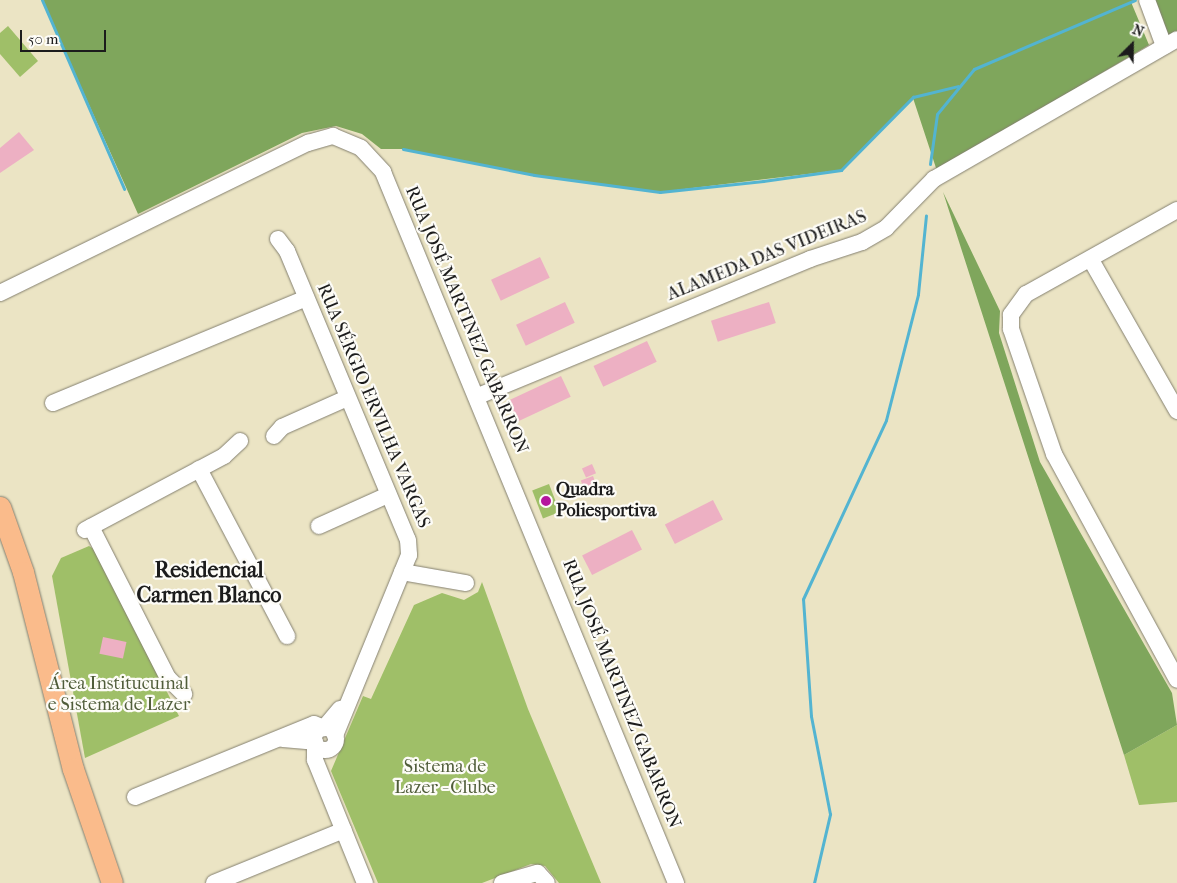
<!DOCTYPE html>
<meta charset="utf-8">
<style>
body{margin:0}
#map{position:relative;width:1177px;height:883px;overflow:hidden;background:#ebe4c4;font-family:"IM FELL French Canon",serif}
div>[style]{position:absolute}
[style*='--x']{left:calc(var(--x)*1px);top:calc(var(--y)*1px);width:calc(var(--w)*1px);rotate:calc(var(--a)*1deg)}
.green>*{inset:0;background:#9fbf68;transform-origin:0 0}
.forest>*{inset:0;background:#7fa65c}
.stream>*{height:3px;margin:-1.5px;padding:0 1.5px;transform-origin:1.5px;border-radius:1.5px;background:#53b4d1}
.building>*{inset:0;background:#edb0c3;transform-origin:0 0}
.roads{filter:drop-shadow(0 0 1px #848070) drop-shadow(0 0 1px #848070)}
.minor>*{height:16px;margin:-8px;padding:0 8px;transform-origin:8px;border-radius:8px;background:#fff}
.minor>.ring{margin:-8px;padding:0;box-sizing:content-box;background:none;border:16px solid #fff;border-radius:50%}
.major>*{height:21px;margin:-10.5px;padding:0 10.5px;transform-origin:10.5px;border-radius:10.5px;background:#fabb8b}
.dots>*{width:14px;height:14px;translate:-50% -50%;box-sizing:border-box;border:2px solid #fdfcf7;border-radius:50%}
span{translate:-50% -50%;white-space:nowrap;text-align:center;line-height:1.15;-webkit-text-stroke:4.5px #fdfcf7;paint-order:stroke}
.street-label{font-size:18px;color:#1c1c1c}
.poi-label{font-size:18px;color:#1c1c1c;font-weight:700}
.left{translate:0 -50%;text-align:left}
.park-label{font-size:18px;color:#505d3a}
.district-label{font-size:22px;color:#1c1c1c;font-weight:700}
.north{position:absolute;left:1107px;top:20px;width:50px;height:50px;-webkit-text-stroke:4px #fdfcf7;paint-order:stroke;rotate:23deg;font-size:14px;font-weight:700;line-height:20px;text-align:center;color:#1c1c1c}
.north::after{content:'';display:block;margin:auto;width:18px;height:22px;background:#1c1c1c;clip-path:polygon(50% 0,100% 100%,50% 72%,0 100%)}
.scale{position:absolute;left:20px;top:30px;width:86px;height:22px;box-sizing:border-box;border:2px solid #1c1c1c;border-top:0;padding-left:6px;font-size:15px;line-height:18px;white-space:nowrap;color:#1c1c1c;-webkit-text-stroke:4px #fdfcf7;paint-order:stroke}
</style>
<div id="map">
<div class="green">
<div style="clip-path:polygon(8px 26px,38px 61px,20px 77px,0 54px,0 33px)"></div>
<div style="left:549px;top:484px;width:30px;height:18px;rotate:69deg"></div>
<div style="clip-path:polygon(89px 546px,97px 551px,179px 716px,85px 758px,52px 576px,61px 558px)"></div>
<div style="clip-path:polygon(482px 582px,528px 709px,601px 883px,559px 883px,545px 866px,531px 864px,482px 883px,378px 883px,331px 771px,363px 696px,371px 699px,414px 605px,442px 593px,464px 600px,478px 592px)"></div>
<div style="clip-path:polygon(1177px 725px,1177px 802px,1139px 805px,1124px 755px)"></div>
</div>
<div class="forest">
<div style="clip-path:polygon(42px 0,1135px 0,1131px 2px,1149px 45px,937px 171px,913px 98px,841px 170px,660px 192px,534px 175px,403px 149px,381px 149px,362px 134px,336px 126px,302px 133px,138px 214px)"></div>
<div style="clip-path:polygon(1150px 0,1177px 0,1177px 34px,1168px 35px)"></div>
<div style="clip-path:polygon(943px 192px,1000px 311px,999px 333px,1040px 462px,1172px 693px,1177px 725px,1124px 755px)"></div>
</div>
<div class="stream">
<div style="--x:42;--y:0;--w:206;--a:66.5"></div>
<div style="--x:403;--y:149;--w:134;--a:11.2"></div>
<div style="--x:534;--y:175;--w:127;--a:7.7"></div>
<div style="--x:660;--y:192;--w:104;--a:-6.1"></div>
<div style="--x:763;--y:181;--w:79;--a:-8"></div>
<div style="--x:841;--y:170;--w:103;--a:-45.4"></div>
<div style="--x:913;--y:97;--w:46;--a:-13.7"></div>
<div style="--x:930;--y:164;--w:50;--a:-82"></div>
<div style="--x:937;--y:114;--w:58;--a:-50.6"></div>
<div style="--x:974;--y:69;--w:175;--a:-23.2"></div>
<div style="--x:814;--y:883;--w:71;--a:-76.9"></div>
<div style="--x:830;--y:814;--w:100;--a:-101"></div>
<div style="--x:811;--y:716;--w:117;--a:-93.9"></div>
<div style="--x:803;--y:599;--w:197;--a:-65.1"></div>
<div style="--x:886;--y:420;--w:130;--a:-75.7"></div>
<div style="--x:918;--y:294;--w:79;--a:-84.2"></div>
</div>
<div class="building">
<div style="clip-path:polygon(19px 132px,34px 150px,0 173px,0 148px)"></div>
<div style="left:540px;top:257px;width:23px;height:54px;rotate:65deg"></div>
<div style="left:565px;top:302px;width:23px;height:54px;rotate:65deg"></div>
<div style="left:769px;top:302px;width:22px;height:61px;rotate:72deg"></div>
<div style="left:647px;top:341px;width:23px;height:59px;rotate:65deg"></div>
<div style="left:561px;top:376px;width:23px;height:59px;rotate:65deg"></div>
<div style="left:592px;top:464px;width:10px;height:11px;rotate:66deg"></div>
<div style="left:593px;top:476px;width:15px;height:13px;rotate:70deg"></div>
<div style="left:713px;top:500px;width:22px;height:54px;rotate:63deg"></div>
<div style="left:632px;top:530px;width:22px;height:56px;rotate:63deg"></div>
<div style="left:103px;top:637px;width:24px;height:17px;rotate:12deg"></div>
</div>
<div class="roads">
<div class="minor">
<div style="--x:1147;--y:0;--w:49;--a:69.7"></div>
<div style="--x:1177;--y:210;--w:173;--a:150.9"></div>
<div style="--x:1026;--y:294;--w:26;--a:126"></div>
<div style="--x:1011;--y:315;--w:14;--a:90"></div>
<div style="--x:1011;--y:329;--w:132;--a:71"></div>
<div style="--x:1054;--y:454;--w:257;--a:61.4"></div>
<div style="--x:278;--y:239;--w:15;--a:53"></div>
<div style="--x:287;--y:251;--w:313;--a:67.3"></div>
<div style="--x:408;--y:540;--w:15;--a:86"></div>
<div style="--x:409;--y:555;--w:195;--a:112.3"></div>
<div style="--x:1091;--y:260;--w:174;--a:60.3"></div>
<div style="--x:0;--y:293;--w:343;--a:-26"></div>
<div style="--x:308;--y:143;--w:26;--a:-16"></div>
<div style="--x:333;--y:136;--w:30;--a:23"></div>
<div style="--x:361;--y:148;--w:33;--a:47"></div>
<div style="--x:383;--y:172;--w:769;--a:67.6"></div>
<div style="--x:478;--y:396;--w:359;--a:-22.4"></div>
<div style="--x:810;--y:259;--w:55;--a:-18.1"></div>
<div style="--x:862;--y:242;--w:28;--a:-30"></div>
<div style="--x:886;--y:228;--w:69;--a:-45.6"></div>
<div style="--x:934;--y:179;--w:280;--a:-29.9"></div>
<div style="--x:53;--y:403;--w:274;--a:-22.5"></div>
<div style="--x:274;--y:436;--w:12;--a:-48"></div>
<div style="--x:282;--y:427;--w:71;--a:-24"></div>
<div style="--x:199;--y:469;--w:189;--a:62.2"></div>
<div style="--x:319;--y:526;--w:76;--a:-24.2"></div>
<div style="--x:91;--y:527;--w:169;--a:63"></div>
<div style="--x:168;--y:678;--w:23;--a:45"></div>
<div style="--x:85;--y:530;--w:157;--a:-28"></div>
<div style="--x:224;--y:456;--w:22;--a:-43"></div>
<div style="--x:402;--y:572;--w:65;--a:9.8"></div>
<div class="ring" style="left:314px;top:728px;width:6px;height:6px"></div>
<div style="--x:283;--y:739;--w:32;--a:5"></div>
<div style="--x:315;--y:742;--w:18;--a:90"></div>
<div style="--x:315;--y:760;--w:133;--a:67.9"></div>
<div style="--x:135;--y:797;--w:193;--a:-22.2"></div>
<div style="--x:314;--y:724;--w:11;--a:22"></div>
<div style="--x:324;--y:728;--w:25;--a:-50"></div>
<div style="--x:214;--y:883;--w:140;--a:-22.2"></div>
<div style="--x:502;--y:883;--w:37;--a:-16"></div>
<div style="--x:538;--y:873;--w:13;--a:48"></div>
</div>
<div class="major">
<div style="--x:0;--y:507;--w:69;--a:70.5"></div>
<div style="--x:23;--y:572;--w:203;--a:75.8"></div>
<div style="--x:73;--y:769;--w:120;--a:71.1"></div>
</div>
</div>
<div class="dots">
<div style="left:546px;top:501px;background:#b5179e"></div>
</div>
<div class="street-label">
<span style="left:767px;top:256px;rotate:-22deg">ALAMEDA DAS VIDEIRAS</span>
<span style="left:466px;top:320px;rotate:67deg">RUA JOSÉ MARTINEZ GABARRON</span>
<span style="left:373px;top:406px;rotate:67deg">RUA SÉRGIO ERVILHA VARGAS</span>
<span style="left:621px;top:694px;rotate:68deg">RUA JOSÉ MARTINEZ GABARRON</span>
</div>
<div class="poi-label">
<span class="left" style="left:556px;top:501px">Quadra<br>Poliesportiva</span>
</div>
<div class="park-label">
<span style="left:119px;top:695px">Área Institucuinal<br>e Sistema de Lazer</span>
<span style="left:445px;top:778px">Sistema de<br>Lazer - Clube</span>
</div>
<div class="district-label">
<span style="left:209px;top:583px">Residencial<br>Carmen Blanco</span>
</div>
<div class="north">N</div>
<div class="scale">50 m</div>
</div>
